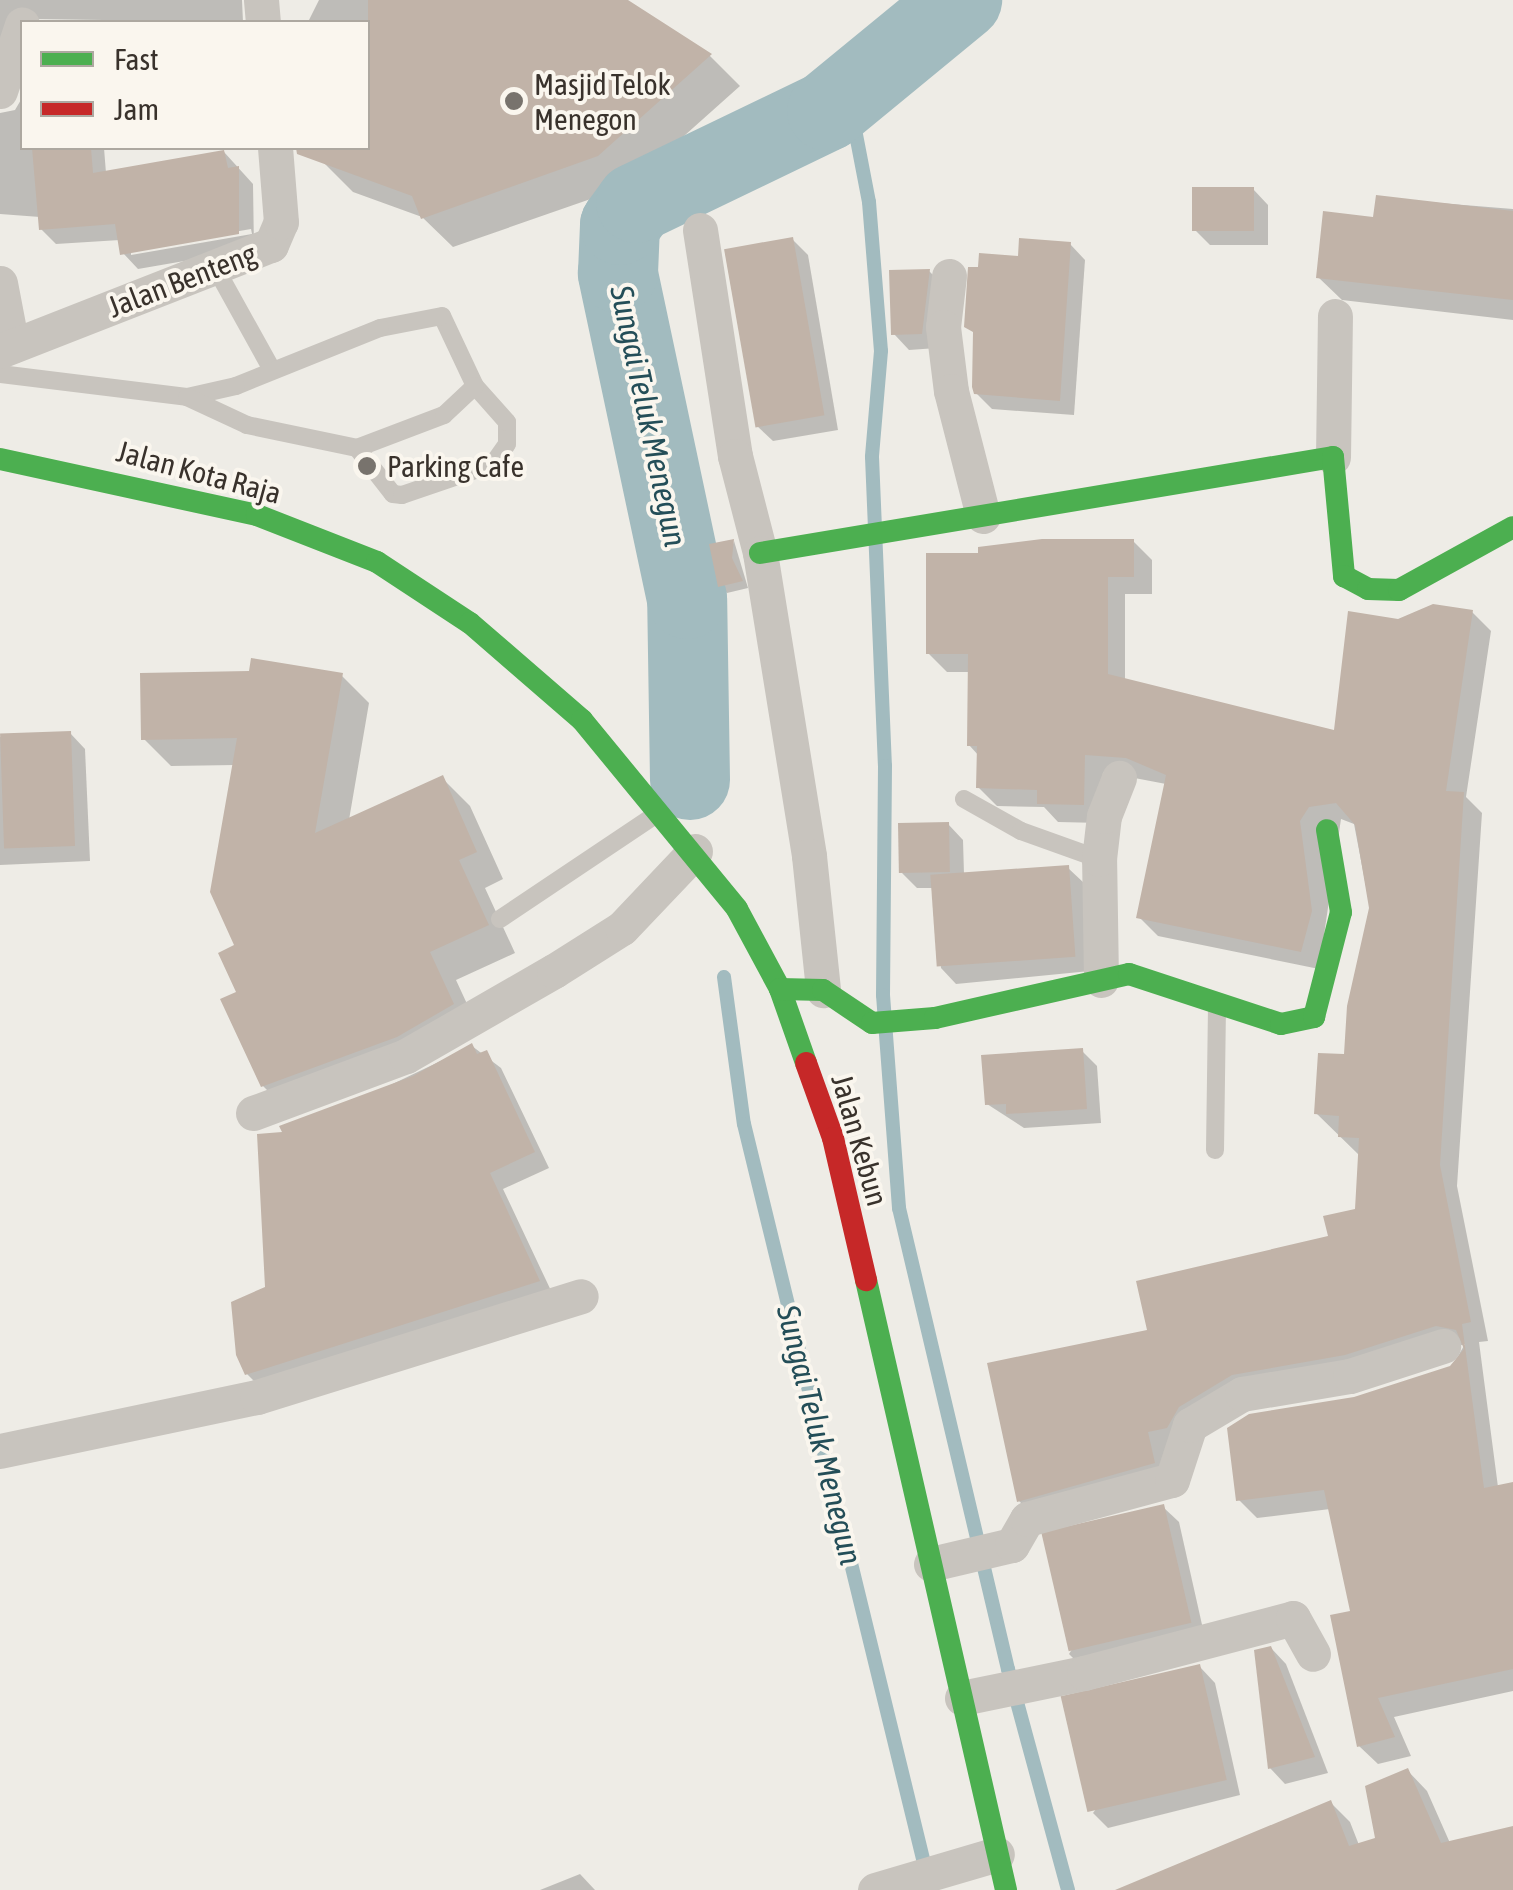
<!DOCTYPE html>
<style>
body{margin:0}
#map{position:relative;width:1513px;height:1890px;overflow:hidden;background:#eeece6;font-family:"Asap Condensed",sans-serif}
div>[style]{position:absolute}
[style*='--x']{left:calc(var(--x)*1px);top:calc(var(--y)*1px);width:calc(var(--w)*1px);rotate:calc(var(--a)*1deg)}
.shadow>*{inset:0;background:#0003}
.stream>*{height:14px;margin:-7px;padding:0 7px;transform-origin:7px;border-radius:7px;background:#a2bbbf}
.river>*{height:80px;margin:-40px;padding:0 40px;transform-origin:40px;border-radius:40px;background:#a2bbbf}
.building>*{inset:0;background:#c1b3a8;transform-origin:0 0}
.lane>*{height:18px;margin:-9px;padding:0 9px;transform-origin:9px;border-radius:9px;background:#c8c4be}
.street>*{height:35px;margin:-17.5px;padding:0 17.5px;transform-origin:17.5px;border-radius:17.5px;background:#c8c4be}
.fast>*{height:22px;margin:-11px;padding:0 11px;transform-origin:11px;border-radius:11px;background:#4caf50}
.jam>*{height:22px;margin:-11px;padding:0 11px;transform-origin:11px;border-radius:11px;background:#c62828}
.dots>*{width:28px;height:28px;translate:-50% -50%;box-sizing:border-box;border:5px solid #faf6ee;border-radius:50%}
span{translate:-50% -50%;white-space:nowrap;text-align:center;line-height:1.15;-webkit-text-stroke:8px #faf6ee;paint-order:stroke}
.poi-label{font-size:30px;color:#39322c}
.left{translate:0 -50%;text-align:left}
.street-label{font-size:30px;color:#39322c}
.water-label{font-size:32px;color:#244e58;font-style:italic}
.legend{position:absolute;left:20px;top:20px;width:350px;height:130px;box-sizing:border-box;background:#faf6ee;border:2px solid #ada8a0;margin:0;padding:12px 18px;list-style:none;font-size:30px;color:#39322c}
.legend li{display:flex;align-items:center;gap:20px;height:50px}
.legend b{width:50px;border:2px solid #ada8a0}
</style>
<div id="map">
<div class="shadow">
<div style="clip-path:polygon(0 0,242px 0,243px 22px,33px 19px,0 89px)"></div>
<div style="clip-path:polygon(319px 0,624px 0,710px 56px,740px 86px,628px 186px,453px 247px,422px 217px,353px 192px,323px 162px,329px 148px,368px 148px,368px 22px,308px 22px)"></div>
<div style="clip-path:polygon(evenodd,22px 98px,22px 148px,104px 148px,106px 173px,224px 152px,253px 184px,254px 249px,138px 269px,123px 253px,120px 240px,56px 244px,41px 229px,40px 217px,0 214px,0 113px,15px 110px,22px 98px,251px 229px,252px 234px,131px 255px,131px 250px,251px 229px)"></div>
<div style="clip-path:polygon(1253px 189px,1268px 205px,1268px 245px,1210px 245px,1195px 230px)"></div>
<div style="clip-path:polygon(1378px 198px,1513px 209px,1513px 320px,1342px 300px,1318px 277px,1375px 219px)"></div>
<div style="clip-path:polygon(792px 239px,808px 255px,838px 430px,773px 441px,757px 426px)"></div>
<div style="clip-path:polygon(1070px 244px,1085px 260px,1074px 415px,992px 409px,976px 393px)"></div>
<div style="clip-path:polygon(929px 271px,944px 286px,937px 348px,909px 350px,894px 334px)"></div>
<div style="clip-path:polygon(734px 541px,748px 588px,727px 593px,720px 586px)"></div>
<div style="clip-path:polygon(1133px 541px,1152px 560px,1152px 594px,1125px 594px,1125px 681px,1336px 733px,1398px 621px,1472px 612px,1491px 631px,1466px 797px,1482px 813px,1457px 1186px,1488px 1341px,1479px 1342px,1498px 1487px,1513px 1483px,1513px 1691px,1394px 1717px,1411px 1756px,1378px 1764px,1359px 1746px,1353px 1613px,1330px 1509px,1257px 1518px,1238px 1499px,1354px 1399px,1451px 1368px,1465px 1344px,1198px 1425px,1172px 1481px,1038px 1519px,1019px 1501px,1150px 1332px,1331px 1238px,1357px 1211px,1360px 1156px,1316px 1113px,1346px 1057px,1372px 918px,1354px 824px,1341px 819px,1319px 969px,1158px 936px,1139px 917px,1166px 784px,1103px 772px,1101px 823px,1058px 822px,1044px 807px,997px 806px,978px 787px,979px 756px,969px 745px,971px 672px,947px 672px,928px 653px,980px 556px)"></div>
<div style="clip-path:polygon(342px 676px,369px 703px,349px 820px,442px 778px,470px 806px,503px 879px,485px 888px,515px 953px,456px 980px,480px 1032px,291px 1114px,263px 1086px,239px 994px,235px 765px,171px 766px,144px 739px)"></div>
<div style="clip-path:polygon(70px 733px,85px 749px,90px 861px,0 865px,0 737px)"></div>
<div style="clip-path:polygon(948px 824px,963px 840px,964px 874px,1068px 868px,1084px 883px,1090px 971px,956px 984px,941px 968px,934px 888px,917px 888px,902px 873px)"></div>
<div style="clip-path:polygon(472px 1046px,501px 1068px,549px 1168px,503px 1189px,554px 1297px,262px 1389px,247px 1374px,268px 1288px,286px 1135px)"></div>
<div style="clip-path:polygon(1082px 1051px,1097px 1066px,1101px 1123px,1024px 1128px,987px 1104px)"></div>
<div style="clip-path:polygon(1163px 1507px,1179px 1522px,1205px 1638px,1084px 1669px,1069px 1654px)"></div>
<div style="clip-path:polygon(1271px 1648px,1286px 1664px,1328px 1773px,1285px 1784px,1270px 1768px)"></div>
<div style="clip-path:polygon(1200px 1667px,1215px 1683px,1240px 1795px,1108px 1828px,1093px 1813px)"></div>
<div style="clip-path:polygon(1408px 1771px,1427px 1791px,1450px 1843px,1513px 1834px,1513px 1890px,1134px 1890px,1331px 1803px,1350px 1822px,1359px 1845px,1378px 1840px)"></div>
<div style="clip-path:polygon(580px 1874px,595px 1890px,540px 1890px)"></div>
</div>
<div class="stream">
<div style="--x:848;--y:93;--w:111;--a:79.1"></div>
<div style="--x:869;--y:202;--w:149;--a:85.4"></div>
<div style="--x:881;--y:351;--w:106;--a:94.9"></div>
<div style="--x:872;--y:457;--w:309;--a:87.6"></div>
<div style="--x:885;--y:766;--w:229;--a:90.5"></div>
<div style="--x:883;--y:995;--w:214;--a:85.7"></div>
<div style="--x:899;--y:1208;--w:474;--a:76.7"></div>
<div style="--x:1008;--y:1669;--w:229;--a:74.8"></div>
<div style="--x:724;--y:977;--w:148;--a:82.3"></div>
<div style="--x:744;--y:1124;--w:773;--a:76.31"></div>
</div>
<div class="river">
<div style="--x:690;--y:780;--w:181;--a:-90.9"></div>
<div style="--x:687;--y:599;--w:333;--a:-102"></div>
<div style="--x:618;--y:273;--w:48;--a:-87.6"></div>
<div style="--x:620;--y:225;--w:27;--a:-54"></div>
<div style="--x:636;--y:203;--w:212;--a:-25.7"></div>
<div style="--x:827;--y:111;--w:175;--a:-39.4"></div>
</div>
<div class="building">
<div style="clip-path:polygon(368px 0,628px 0,712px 54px,598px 156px,421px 219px,412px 196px,297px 154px,296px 148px,368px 148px)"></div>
<div style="clip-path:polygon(32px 148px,91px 148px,93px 173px,224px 150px,228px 168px,239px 166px,239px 234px,120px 255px,115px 224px,39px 230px)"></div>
<div style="left:1192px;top:187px;width:62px;height:44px"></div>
<div style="clip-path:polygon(1376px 195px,1513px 211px,1513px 300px,1316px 278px,1323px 211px,1373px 217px)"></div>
<div style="left:793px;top:237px;width:181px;height:70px;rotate:80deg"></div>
<div style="clip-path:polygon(1019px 238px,1071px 242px,1060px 401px,974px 394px,972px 387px,973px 332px,964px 327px,968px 267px,978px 267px,979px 253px,1018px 256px)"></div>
<div style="clip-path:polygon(930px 269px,922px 334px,891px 335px,889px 270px)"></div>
<div style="clip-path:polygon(734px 539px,732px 558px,743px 581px,718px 587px,709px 544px)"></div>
<div style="clip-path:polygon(1042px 539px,1134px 539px,1134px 577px,1108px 577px,1108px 674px,1334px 730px,1348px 611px,1398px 619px,1433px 604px,1473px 610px,1446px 791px,1464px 792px,1440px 1165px,1471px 1322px,1462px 1324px,1484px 1488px,1513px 1482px,1513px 1669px,1378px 1698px,1395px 1737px,1357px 1747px,1330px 1615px,1350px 1611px,1324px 1490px,1236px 1501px,1227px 1428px,1249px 1414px,1354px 1397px,1450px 1366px,1464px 1349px,1456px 1330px,1436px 1326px,1345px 1355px,1232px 1375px,1179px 1407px,1167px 1428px,1148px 1432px,1155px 1463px,1017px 1502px,987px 1363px,1147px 1330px,1136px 1281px,1328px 1236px,1323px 1216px,1355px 1209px,1359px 1138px,1338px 1137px,1339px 1116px,1314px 1114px,1318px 1053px,1344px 1054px,1347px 1006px,1369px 908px,1355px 825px,1336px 803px,1309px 807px,1300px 821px,1312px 911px,1301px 952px,1136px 918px,1166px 775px,1126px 758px,1085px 755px,1084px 805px,1037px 804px,1037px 790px,976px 788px,977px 746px,967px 746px,968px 654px,926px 654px,926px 553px,978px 553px,978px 547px)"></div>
<div style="clip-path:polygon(251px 658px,343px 673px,315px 833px,443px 775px,477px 852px,459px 860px,489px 925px,430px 952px,454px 1004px,397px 1037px,261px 1087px,220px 999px,236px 992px,218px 953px,234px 945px,210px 892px,237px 738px,141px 740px,140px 673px,249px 671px)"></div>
<div style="left:71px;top:731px;width:115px;height:71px;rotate:88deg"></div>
<div style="left:949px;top:822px;width:50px;height:51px;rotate:89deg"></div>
<div style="left:1069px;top:865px;width:92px;height:139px;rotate:86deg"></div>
<div style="clip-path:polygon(472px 1043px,477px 1054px,487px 1050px,535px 1152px,490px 1173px,540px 1281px,245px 1375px,236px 1355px,231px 1302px,265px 1287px,257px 1134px,282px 1132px,279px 1126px,413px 1076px)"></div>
<div style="clip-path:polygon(1083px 1048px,1087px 1109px,1006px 1114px,1006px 1104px,985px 1105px,981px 1055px)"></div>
<div style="left:1164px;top:1504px;width:122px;height:126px;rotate:77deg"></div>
<div style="clip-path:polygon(1271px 1646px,1315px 1757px,1268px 1769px,1254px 1650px)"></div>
<div style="left:1200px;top:1664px;width:119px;height:143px;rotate:77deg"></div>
<div style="clip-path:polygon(1408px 1768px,1441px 1843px,1513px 1826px,1513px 1890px,1115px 1890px,1331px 1800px,1349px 1846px,1375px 1838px,1365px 1786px)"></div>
</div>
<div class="lane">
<div style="--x:215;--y:267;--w:118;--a:61"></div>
<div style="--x:0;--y:374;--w:188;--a:7"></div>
<div style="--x:357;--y:448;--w:58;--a:52"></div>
<div style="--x:393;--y:494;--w:9;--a:6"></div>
<div style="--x:402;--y:495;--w:96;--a:-18.8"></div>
<div style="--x:493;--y:464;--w:24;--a:-55"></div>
<div style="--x:507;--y:444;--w:22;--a:-90"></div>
<div style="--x:507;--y:422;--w:48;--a:-131.6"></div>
<div style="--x:475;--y:386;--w:77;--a:-115.2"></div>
<div style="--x:442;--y:316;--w:63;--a:169"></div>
<div style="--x:380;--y:328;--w:155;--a:158.1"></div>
<div style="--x:236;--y:386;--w:50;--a:167.3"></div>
<div style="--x:187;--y:397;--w:66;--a:25"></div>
<div style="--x:247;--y:425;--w:112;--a:11.8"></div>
<div style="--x:357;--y:448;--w:93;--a:-20.8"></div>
<div style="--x:444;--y:415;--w:42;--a:-43.1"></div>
<div style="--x:964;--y:799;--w:65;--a:29.3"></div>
<div style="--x:1021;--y:831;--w:83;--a:19.7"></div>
<div style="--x:500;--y:919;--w:185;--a:-33.8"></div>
<div style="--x:1215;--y:1150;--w:142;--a:-89.2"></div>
</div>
<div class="street">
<div style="--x:261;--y:0;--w:22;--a:85"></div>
<div style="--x:0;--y:91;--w:70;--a:-71.6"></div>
<div style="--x:700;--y:230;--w:229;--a:81.2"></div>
<div style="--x:735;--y:456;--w:100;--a:75.5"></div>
<div style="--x:760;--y:553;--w:307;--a:80.8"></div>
<div style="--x:809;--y:856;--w:135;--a:84"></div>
<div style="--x:949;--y:276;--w:51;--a:96.7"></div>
<div style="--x:943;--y:327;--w:64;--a:82.9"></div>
<div style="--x:951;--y:391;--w:129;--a:75.6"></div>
<div style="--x:0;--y:283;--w:64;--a:79.2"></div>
<div style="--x:0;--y:351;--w:291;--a:-21.4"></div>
<div style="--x:271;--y:245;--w:25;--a:-67"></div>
<div style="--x:281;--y:222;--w:74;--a:-94.6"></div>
<div style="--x:1333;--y:457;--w:141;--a:-89.2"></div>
<div style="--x:1101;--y:980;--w:121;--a:-90.9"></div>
<div style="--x:1099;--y:859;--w:43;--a:-83.4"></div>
<div style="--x:1104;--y:816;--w:41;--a:-68.5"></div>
<div style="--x:253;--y:1113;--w:163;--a:-20.4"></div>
<div style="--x:406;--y:1056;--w:171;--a:-29.9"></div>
<div style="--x:554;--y:971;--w:80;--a:-32.3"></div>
<div style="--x:622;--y:928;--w:106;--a:-46.5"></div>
<div style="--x:0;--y:1451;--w:263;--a:-11.9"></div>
<div style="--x:257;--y:1397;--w:339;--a:-17.3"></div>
<div style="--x:931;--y:1564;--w:83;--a:-13.2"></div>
<div style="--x:1012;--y:1545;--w:30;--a:-60"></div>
<div style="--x:1027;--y:1519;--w:150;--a:-15.1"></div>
<div style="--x:1172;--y:1480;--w:58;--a:-71.9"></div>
<div style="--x:1190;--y:1425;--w:61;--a:-30.8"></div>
<div style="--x:1242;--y:1394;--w:109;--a:-9.5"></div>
<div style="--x:1350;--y:1376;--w:98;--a:-17.9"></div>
<div style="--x:962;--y:1698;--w:125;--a:-11.6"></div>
<div style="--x:1084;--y:1673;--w:216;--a:-14.7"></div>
<div style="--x:1293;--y:1618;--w:41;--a:60.9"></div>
<div style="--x:875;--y:1890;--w:127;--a:-16.4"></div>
</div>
<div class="fast">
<div style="--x:0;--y:459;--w:263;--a:12.3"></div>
<div style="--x:257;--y:515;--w:129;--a:21.4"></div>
<div style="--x:377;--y:562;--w:111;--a:33.3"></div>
<div style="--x:470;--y:623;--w:148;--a:40.9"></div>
<div style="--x:582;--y:720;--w:244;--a:50.6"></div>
<div style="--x:737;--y:909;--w:91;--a:61.7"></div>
<div style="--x:780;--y:989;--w:78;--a:70.6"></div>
<div style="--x:760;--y:553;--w:581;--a:-9.51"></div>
<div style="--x:1333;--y:457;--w:120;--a:84.7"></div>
<div style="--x:1344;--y:576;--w:27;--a:28"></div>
<div style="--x:1368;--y:589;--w:31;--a:2"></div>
<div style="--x:1399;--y:590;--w:130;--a:-28.9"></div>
<div style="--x:780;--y:989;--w:43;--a:1.3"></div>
<div style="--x:823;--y:990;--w:59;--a:34"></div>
<div style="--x:872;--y:1023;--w:63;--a:-4.5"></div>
<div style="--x:935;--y:1018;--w:199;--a:-12.8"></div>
<div style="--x:1129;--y:974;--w:160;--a:18.2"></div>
<div style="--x:1281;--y:1024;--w:34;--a:-12"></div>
<div style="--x:1314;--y:1017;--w:108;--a:-75.6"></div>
<div style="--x:1341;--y:912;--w:83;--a:-99.7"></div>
<div style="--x:866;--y:1280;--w:626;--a:77.07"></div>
</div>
<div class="jam">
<div style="--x:806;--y:1063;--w:80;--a:70.2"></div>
<div style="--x:833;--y:1138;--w:146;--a:76.9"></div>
</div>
<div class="dots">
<div style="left:514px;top:101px;background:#78736d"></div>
<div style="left:367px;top:466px;background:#78736d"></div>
</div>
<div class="poi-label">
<span class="left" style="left:534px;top:101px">Masjid Telok<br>Menegon</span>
<span class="left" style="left:387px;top:466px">Parking Cafe</span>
</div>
<div class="street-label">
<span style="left:182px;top:280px;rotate:-21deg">Jalan Benteng</span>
<span style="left:199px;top:472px;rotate:15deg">Jalan Kota Raja</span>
<span style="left:860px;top:1140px;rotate:74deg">Jalan Kebun</span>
</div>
<div class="water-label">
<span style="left:648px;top:416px;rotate:78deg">Sungai Teluk Menegun</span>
<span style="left:819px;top:1435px;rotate:76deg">Sungai Teluk Menegun</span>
</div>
<ul class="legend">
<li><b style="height:12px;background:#4caf50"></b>Fast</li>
<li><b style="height:12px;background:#c62828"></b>Jam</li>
</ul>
</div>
